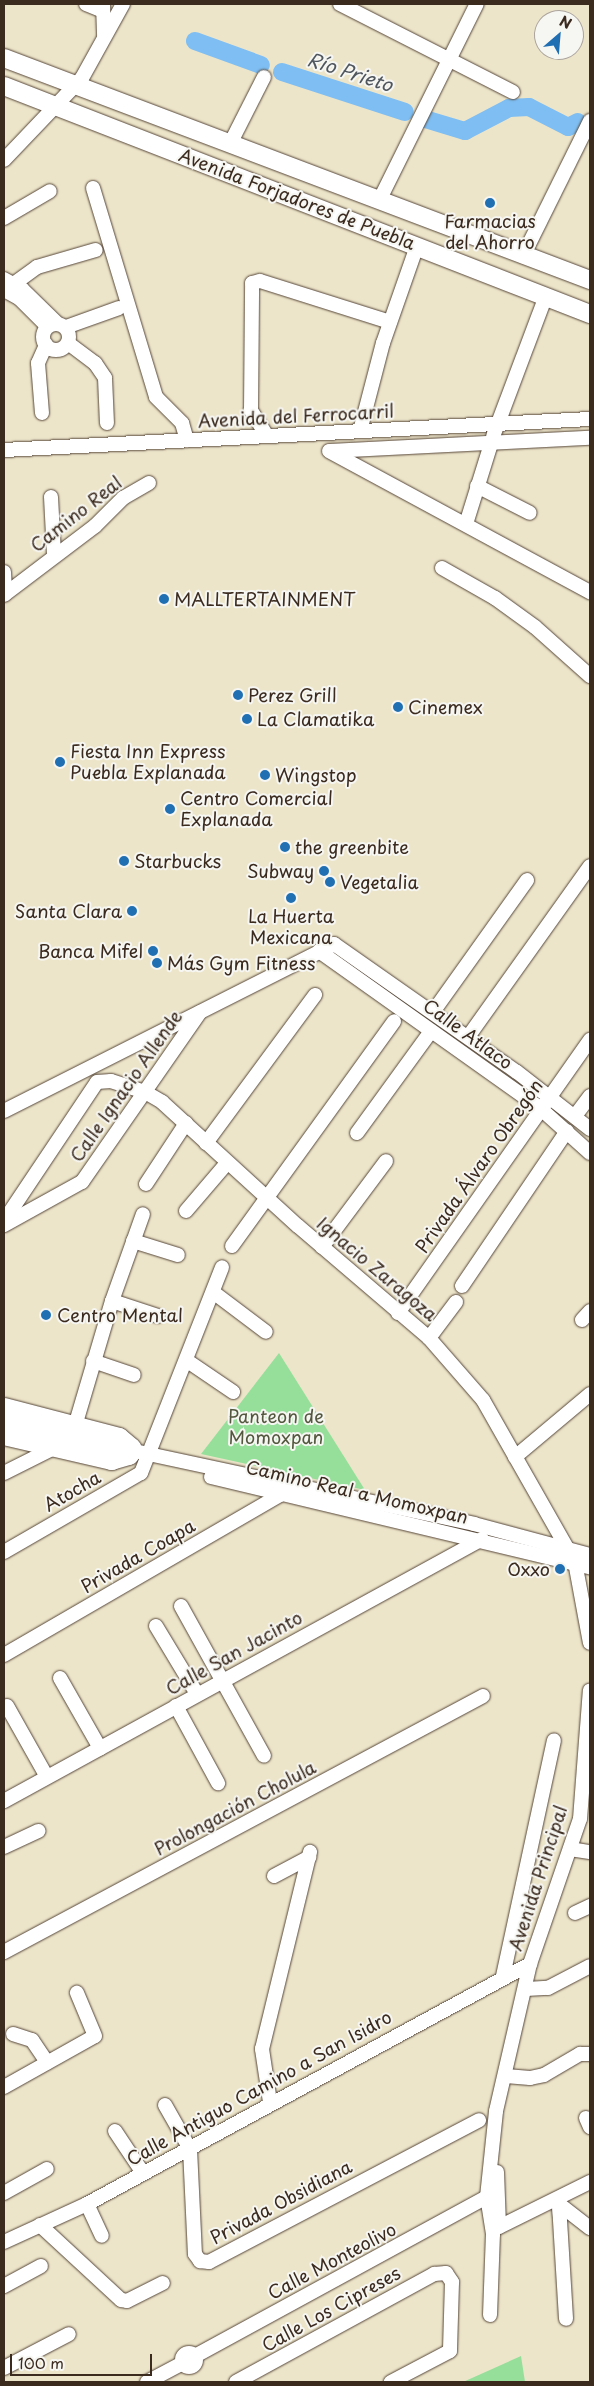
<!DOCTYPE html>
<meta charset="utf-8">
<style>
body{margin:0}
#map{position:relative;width:594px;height:2386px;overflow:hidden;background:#ede5ca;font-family:"Playpen Sans",sans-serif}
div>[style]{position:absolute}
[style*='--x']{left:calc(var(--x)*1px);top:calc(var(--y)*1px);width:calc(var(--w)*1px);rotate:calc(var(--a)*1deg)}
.green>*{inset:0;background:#95df9a}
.river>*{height:18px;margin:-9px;padding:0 9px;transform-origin:9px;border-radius:9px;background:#7ebef3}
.roads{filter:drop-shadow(0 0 1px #564638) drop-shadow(0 0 1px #564638)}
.minor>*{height:14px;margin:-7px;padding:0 7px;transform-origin:7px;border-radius:7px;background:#fff}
.minor>.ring{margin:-7px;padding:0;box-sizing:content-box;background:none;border:14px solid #fff;border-radius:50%}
.major>*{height:18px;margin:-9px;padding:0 9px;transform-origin:9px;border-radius:9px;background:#fff}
.highway>*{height:20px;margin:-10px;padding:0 10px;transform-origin:10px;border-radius:10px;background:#fff}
.dots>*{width:14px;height:14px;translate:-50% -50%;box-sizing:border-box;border:2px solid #f6f6f2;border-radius:50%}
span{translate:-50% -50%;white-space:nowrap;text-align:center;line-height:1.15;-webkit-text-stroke:4px #f6f6f2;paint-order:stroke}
.street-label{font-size:18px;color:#3b2a1e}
.poi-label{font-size:18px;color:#3b2a1e}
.left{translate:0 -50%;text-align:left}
.right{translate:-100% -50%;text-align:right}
.park-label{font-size:18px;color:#52573d}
.water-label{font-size:19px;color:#4f565e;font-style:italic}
.frame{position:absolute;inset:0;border:5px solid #3b2a1e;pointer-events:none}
.north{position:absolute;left:534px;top:10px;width:50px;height:50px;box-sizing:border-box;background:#f6f6f2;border:1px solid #aba49d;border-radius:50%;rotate:27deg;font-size:14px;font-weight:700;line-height:20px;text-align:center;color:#3b2a1e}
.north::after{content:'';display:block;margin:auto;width:18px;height:22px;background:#1f6fb2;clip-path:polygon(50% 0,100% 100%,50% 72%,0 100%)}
.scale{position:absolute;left:10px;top:2354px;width:142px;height:22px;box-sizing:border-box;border:2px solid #3b2a1e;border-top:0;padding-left:6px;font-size:15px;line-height:18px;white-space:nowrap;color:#3b2a1e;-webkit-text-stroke:4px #f6f6f2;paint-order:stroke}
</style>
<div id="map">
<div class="green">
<div style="clip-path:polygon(279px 1353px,365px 1490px,201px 1454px)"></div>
<div style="clip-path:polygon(521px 2356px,525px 2382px,463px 2382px)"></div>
</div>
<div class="river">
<div style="--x:195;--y:41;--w:70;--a:20"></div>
<div style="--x:282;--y:72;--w:129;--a:18"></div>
<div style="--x:425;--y:119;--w:42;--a:16.7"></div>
<div style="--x:465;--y:131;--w:50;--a:-27.6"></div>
<div style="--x:509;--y:108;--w:20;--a:-3"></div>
<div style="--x:529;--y:107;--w:44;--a:27.1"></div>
<div style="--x:568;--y:127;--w:11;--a:-27"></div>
</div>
<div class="roads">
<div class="minor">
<div style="--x:86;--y:4;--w:18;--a:22"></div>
<div style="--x:103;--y:4;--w:33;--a:88"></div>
<div style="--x:340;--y:4;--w:194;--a:27"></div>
<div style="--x:230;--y:144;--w:75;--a:-63.1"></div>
<div style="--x:4;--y:160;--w:113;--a:-46.4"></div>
<div style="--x:82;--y:78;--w:85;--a:-61"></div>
<div style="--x:93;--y:188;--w:218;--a:73.2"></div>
<div style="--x:156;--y:397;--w:37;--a:45"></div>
<div style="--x:182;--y:423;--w:18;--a:74"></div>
<div style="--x:379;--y:201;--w:220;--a:-63.6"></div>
<div style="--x:4;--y:218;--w:53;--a:-30.4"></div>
<div style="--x:523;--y:256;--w:151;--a:-63.6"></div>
<div style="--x:4;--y:279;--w:21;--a:29"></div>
<div style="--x:22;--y:289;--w:49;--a:44.2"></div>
<div style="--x:15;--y:283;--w:27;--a:-36"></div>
<div style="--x:37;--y:267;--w:61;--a:-16.1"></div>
<div style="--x:4;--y:290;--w:18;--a:29"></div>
<div style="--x:20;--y:299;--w:38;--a:45"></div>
<div class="ring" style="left:43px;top:324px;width:12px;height:12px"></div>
<div style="--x:66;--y:327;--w:56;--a:-19.7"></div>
<div style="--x:68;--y:343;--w:34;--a:37"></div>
<div style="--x:95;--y:363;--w:18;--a:56"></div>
<div style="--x:105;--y:378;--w:45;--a:87.5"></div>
<div style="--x:42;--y:413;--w:50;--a:-94.6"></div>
<div style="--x:38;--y:363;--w:20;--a:-66"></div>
<div style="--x:360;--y:431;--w:91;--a:-75.4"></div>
<div style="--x:383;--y:343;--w:103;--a:-70.7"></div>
<div style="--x:267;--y:436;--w:31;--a:-122"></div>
<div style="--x:251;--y:410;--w:127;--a:-89.5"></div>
<div style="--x:252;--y:283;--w:8;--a:-14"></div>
<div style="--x:260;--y:281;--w:136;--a:17.5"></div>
<div style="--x:4;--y:450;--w:587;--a:-3.03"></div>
<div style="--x:329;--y:451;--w:297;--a:28.4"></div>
<div style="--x:330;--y:451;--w:260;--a:-2.9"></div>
<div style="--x:477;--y:486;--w:59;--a:27"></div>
<div style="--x:51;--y:497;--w:58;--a:87"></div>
<div style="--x:466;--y:524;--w:94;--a:-72.7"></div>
<div style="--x:494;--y:434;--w:147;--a:-69.4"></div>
<div style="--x:442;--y:568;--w:61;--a:29.5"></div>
<div style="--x:495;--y:598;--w:49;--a:35.9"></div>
<div style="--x:535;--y:627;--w:74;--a:41.7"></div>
<div style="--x:4;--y:572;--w:22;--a:87"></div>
<div style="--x:4;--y:595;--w:114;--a:-37.2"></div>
<div style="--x:95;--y:526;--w:40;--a:-45"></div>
<div style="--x:123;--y:498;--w:30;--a:-30"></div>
<div style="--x:319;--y:951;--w:272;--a:35.4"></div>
<div style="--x:541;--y:1109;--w:66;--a:41.9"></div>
<div style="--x:433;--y:1012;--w:162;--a:-54.5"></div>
<div style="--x:468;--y:1037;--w:210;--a:-54.5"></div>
<div style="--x:4;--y:1111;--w:370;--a:-26.8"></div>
<div style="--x:334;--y:944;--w:223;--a:35"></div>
<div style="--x:517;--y:1072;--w:93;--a:38"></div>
<div style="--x:575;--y:1116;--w:25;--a:-53"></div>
<div style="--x:357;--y:1133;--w:126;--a:-54"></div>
<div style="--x:206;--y:1143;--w:184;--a:-53.6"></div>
<div style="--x:146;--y:1184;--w:73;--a:-56.7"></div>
<div style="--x:186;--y:1211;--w:63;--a:-49.5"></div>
<div style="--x:4;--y:1221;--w:167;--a:-56.2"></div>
<div style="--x:97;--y:1082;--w:14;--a:-4"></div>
<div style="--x:111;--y:1081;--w:36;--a:18"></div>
<div style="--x:145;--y:1092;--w:20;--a:30"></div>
<div style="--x:162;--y:1102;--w:184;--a:42.4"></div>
<div style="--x:298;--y:1226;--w:172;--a:40.5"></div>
<div style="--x:429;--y:1338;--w:82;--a:48.9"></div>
<div style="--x:483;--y:1400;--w:186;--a:60.4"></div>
<div style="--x:575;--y:1562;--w:82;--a:79.5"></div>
<div style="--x:4;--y:1225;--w:89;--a:-28.9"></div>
<div style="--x:82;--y:1182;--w:207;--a:-55.2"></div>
<div style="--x:133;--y:1241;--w:47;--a:17.3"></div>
<div style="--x:232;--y:1246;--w:277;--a:-54.2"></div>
<div style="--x:322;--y:1247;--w:107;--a:-53.3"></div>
<div style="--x:462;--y:1286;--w:187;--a:-55.9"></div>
<div style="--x:213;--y:1292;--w:66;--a:37"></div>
<div style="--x:112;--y:1301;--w:48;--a:18.1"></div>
<div style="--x:398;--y:1313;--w:334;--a:-54.9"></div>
<div style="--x:582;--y:1320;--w:12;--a:-48"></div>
<div style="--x:429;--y:1338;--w:45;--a:-53.1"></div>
<div style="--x:186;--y:1360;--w:57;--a:34.2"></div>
<div style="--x:93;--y:1361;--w:43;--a:18.9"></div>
<div style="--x:4;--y:1423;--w:481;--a:12.1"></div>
<div style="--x:474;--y:1524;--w:120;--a:15"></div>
<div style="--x:75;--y:1426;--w:130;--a:-73.5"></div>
<div style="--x:112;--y:1301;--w:92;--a:-70.4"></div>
<div style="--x:515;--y:1457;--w:98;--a:-40"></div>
<div style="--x:4;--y:1473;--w:58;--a:-26.6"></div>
<div style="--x:211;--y:1477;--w:390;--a:13.4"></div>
<div style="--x:4;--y:1552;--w:158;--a:-30"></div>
<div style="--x:141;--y:1473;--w:221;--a:-68.5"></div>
<div style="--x:181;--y:1606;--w:171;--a:61"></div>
<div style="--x:156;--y:1626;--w:79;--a:58.9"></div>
<div style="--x:4;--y:1655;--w:319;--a:-30.1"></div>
<div style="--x:280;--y:1495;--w:5;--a:-53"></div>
<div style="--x:60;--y:1678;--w:81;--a:60.3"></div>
<div style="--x:7;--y:1706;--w:81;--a:60.6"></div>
<div style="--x:176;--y:1706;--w:88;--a:61.4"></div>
<div style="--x:4;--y:1801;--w:545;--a:-28.73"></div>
<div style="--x:4;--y:1847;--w:38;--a:-25"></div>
<div style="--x:570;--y:1849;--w:20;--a:9"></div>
<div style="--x:274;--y:1876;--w:40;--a:-28"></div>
<div style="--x:575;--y:1913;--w:17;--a:-25"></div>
<div style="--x:4;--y:1952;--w:543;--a:-28.12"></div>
<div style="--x:503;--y:1976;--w:241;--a:-77.8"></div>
<div style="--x:526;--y:1989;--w:22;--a:-3"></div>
<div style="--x:548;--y:1988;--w:47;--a:-27.6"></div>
<div style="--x:13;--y:2034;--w:20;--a:18"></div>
<div style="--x:32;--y:2040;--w:27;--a:56"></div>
<div style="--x:506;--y:2076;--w:24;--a:5"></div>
<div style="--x:530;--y:2078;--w:14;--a:-12"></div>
<div style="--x:544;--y:2075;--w:42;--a:-30.3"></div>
<div style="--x:580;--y:2054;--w:10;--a:0"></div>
<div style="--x:4;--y:2087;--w:104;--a:-29.3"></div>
<div style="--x:95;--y:2036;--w:47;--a:-112.7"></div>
<div style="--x:270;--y:2102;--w:54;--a:-98.6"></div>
<div style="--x:262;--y:2049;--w:203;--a:-76.3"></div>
<div style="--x:165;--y:2105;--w:51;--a:60.4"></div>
<div style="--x:190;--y:2149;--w:105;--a:87.3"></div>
<div style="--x:195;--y:2254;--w:9;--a:54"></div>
<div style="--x:200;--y:2261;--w:9;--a:6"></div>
<div style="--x:209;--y:2262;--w:305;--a:-27.7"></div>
<div style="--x:586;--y:2118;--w:10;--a:66"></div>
<div style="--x:115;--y:2131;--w:50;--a:56.3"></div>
<div style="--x:497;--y:2172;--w:55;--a:87.9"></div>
<div style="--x:499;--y:2227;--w:102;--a:-26.3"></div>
<div style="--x:4;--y:2193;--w:49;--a:-29.2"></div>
<div style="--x:87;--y:2204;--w:35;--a:65"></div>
<div style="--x:559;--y:2204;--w:39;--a:38"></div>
<div style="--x:560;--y:2217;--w:13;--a:-94"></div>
<div style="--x:559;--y:2204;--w:115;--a:86.5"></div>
<div style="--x:40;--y:2225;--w:110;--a:42.8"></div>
<div style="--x:121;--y:2300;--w:6;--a:9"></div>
<div style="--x:127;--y:2301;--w:40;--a:-26.6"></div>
<div style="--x:4;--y:2242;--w:91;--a:-24.6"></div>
<div style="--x:87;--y:2204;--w:504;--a:-28.45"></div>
<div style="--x:4;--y:2286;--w:42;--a:-28.4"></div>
<div style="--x:490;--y:2315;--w:81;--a:-87.9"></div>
<div style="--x:493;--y:2234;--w:37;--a:-99"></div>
<div style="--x:487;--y:2197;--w:86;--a:-84"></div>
<div style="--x:496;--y:2111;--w:151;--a:-77"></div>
<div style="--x:530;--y:1964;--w:153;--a:-71"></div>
<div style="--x:580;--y:1819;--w:129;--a:-85.6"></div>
<div class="ring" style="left:182px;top:2353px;width:0;height:0"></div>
<div style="--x:195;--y:2356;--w:332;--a:-28.6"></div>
<div style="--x:4;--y:2368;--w:73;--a:-27.6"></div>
<div style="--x:147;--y:2382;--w:40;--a:-28"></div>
<div style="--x:236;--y:2382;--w:226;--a:-28.6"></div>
<div style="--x:434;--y:2274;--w:12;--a:-5"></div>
<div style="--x:446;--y:2273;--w:11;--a:56"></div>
<div style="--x:452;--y:2282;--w:69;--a:91.7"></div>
<div style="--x:450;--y:2351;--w:67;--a:152.3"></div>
</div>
<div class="major">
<div style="--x:4;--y:58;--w:627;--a:20.75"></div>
<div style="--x:4;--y:86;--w:629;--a:21.26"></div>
</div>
<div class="highway">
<div style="--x:4;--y:1408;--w:119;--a:14.6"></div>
<div style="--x:119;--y:1438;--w:16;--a:40"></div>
<div style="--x:131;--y:1448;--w:7;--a:106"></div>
<div style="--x:129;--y:1455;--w:18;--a:164"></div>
<div style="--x:112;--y:1460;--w:111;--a:-167"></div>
</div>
</div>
<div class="dots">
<div style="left:490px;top:203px;background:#1f6fb2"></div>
<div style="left:164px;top:599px;background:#1f6fb2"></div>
<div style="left:238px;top:695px;background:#1f6fb2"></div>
<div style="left:398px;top:707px;background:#1f6fb2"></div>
<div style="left:247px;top:719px;background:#1f6fb2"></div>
<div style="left:60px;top:762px;background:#1f6fb2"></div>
<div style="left:265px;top:775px;background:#1f6fb2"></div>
<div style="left:170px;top:809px;background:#1f6fb2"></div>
<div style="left:285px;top:847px;background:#1f6fb2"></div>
<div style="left:124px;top:861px;background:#1f6fb2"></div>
<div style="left:324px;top:871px;background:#1f6fb2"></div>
<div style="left:330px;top:882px;background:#1f6fb2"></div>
<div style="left:291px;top:898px;background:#1f6fb2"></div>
<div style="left:132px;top:911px;background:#1f6fb2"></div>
<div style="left:153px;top:951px;background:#1f6fb2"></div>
<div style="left:157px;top:963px;background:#1f6fb2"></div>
<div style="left:46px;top:1315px;background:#1f6fb2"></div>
<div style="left:560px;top:1569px;background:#1f6fb2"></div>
</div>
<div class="street-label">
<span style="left:297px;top:199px;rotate:21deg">Avenida Forjadores de Puebla</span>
<span style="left:296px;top:416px;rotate:-3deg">Avenida del Ferrocarril</span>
<span style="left:76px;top:514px;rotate:-38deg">Camino Real</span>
<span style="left:468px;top:1034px;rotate:36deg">Calle Atlaco</span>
<span style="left:126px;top:1086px;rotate:-55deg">Calle Ignacio Allende</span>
<span style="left:479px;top:1166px;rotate:-55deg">Privada Álvaro Obregón</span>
<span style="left:377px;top:1269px;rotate:40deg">Ignacio Zaragoza</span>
<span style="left:72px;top:1491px;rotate:-30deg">Atocha</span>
<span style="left:357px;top:1492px;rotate:13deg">Camino Real a Momoxpan</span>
<span style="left:138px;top:1556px;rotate:-30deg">Privada Coapa</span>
<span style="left:234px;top:1653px;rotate:-29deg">Calle San Jacinto</span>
<span style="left:235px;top:1808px;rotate:-28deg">Prolongación Cholula</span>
<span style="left:538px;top:1878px;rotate:-72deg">Avenida Principal</span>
<span style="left:259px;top:2088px;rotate:-29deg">Calle Antiguo Camino a San Isidro</span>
<span style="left:281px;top:2202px;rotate:-28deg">Privada Obsidiana</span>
<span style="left:332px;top:2261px;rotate:-28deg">Calle Monteolivo</span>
<span style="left:331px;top:2309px;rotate:-29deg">Calle Los Cipreses</span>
</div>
<div class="poi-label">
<span style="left:490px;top:232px">Farmacias<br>del Ahorro</span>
<span class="left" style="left:174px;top:599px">MALLTERTAINMENT</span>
<span class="left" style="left:248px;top:695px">Perez Grill</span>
<span class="left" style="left:408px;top:707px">Cinemex</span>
<span class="left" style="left:257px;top:719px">La Clamatika</span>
<span class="left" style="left:70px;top:762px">Fiesta Inn Express<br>Puebla Explanada</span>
<span class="left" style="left:275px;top:775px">Wingstop</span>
<span class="left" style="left:180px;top:809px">Centro Comercial<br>Explanada</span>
<span class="left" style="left:295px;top:847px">the greenbite</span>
<span class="left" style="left:134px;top:861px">Starbucks</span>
<span class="right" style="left:314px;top:871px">Subway</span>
<span class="left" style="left:340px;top:882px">Vegetalia</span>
<span class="right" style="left:122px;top:911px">Santa Clara</span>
<span style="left:291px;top:927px">La Huerta<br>Mexicana</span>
<span class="right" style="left:143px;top:951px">Banca Mifel</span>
<span class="left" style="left:167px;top:963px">Más Gym Fitness</span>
<span class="left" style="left:57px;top:1315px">Centro Mental</span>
<span class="right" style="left:550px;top:1569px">Oxxo</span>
</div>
<div class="park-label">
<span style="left:276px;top:1427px">Panteon de<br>Momoxpan</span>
</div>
<div class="water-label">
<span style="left:350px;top:72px;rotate:18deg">Río Prieto</span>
</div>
<div class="frame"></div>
<div class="north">N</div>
<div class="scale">100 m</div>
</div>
